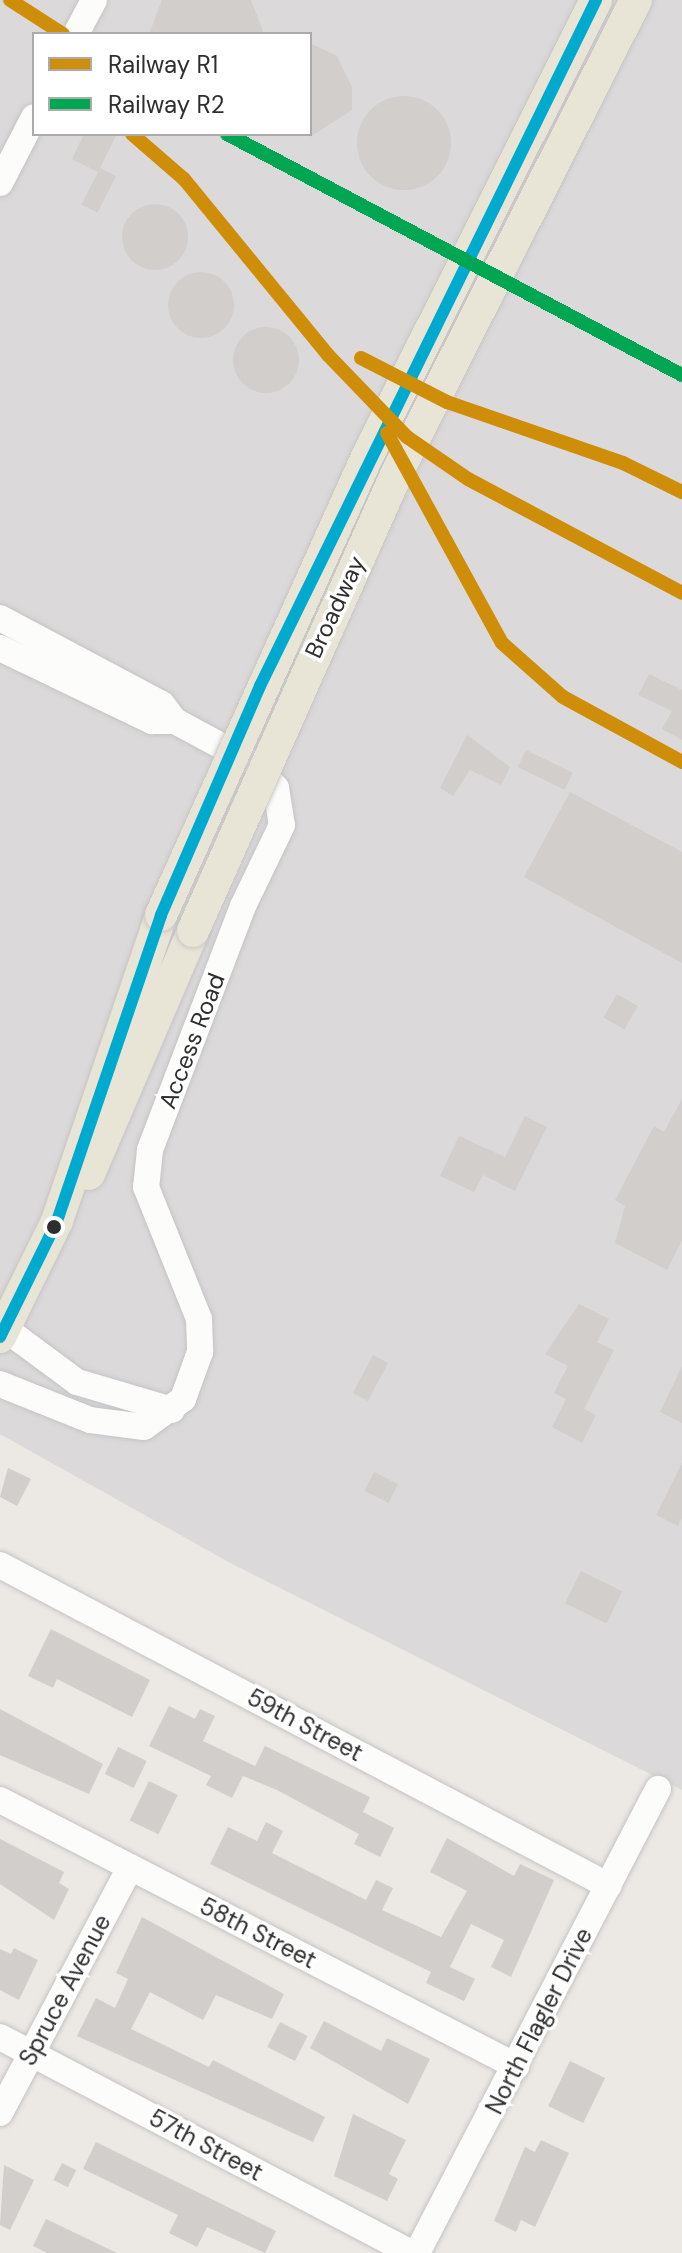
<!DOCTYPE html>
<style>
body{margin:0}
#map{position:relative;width:682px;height:2253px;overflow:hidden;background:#ece8e4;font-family:"DM Sans",sans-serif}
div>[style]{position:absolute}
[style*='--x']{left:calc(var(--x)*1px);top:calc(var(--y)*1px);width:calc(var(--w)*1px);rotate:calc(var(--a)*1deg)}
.industrial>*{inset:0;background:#dcd9db}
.building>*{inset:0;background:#d1cecb;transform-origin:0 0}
.round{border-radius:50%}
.roads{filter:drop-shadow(0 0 2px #c5c4c5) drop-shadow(0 0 2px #c5c4c5)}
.minor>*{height:26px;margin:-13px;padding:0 13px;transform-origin:13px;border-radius:13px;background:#fcfcfb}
.major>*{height:32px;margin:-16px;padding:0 16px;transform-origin:16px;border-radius:16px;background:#e8e4d6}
.bridges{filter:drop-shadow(0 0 2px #c6c5c4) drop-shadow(0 0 2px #c6c5c4)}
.major-bridge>*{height:32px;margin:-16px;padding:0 16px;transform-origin:16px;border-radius:16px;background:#e8e4d6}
.bus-1>*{height:12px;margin:-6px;padding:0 6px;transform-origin:6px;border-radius:6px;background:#00a9ce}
.rail-1>*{height:14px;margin:-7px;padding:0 7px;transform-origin:7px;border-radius:7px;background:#cf8e09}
.rail-2>*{height:14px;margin:-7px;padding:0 7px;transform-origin:7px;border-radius:7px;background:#00a651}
.dots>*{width:22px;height:22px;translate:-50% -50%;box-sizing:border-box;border:4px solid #fff;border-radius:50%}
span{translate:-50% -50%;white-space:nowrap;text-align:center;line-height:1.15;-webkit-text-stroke:7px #fff;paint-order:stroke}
.street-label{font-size:24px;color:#2e2e2e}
.legend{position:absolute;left:32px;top:32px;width:280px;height:104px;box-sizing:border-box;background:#fff;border:2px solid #ababab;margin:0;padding:10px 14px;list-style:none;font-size:24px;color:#2e2e2e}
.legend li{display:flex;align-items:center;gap:16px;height:40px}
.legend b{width:40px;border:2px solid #ababab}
</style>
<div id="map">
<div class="industrial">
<div style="clip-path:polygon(evenodd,0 0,682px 0,682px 1790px,232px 1564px,0 1434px,0 0,34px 34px,310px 34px,310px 134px,34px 134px,34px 34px)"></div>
</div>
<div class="building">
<div style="clip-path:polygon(162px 0,251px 0,264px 34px,149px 34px)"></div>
<div style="clip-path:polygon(310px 43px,337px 56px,352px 87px,352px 110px,310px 137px)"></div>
<div class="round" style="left:357px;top:96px;width:94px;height:94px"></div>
<div style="clip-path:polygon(84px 134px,117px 134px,98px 172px,72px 159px)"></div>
<div style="left:100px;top:168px;width:18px;height:41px;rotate:27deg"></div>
<div class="round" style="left:122px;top:204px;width:66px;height:66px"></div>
<div class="round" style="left:168px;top:272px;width:66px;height:66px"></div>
<div class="round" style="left:233px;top:327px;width:66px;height:66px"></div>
<div style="clip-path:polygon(649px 674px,682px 690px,682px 740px,662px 729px,672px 711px,638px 695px)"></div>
<div style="clip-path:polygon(467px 735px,510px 767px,501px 785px,470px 770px,453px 796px,440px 788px)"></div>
<div style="left:526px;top:750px;width:52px;height:19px;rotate:26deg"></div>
<div style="clip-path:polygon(570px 792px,682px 852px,682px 963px,524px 877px)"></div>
<div style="left:617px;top:994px;width:24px;height:27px;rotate:30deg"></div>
<div style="clip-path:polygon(682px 1099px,682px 1240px,667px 1270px,615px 1243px,625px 1206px,615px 1200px,654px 1126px,664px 1132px)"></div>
<div style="clip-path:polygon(525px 1116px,547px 1127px,515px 1191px,483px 1175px,474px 1192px,440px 1176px,459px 1136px,505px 1157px)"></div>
<div style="clip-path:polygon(579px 1304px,609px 1319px,597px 1342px,614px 1350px,584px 1409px,596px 1415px,582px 1443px,552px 1427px,566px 1399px,554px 1393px,568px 1366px,545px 1354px)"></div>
<div style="left:373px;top:1355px;width:17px;height:43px;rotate:28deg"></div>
<div style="clip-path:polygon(682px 1366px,682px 1423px,660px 1412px)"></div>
<div style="clip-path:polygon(682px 1463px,682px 1518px,678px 1526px,656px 1515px)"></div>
<div style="clip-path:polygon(8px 1468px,31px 1479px,17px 1506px,0 1497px)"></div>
<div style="left:374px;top:1472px;width:27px;height:21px;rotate:27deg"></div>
<div style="left:581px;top:1571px;width:46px;height:36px;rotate:26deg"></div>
<div style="clip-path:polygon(51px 1629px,150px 1680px,132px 1717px,57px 1679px,53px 1688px,28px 1676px)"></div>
<div style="clip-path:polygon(169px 1706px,195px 1719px,200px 1709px,215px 1716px,203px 1741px,255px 1766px,265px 1746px,370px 1797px,363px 1812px,394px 1828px,380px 1857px,354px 1844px,359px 1834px,277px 1790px,243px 1776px,232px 1798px,206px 1785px,211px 1776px,149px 1746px)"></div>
<div style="clip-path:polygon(0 1709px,103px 1764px,89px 1794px,0 1755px)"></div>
<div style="left:118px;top:1747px;width:32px;height:30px;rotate:26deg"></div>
<div style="left:149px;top:1781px;width:32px;height:44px;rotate:26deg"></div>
<div style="clip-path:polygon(266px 1822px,283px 1831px,272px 1853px,366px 1900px,376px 1880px,393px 1888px,382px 1910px,441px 1937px,467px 1891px,430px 1872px,447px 1838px,514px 1876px,520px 1864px,554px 1880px,511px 1977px,491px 1967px,504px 1940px,471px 1924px,450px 1967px,475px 1979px,464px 2001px,426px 1983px,431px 1972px,210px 1864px,228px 1827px,257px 1841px)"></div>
<div style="clip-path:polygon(0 1839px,64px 1872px,59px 1883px,69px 1889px,54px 1920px,0 1884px)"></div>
<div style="clip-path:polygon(142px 1917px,284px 1994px,272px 2019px,216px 1995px,203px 2020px,150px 1992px,131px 2029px,209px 2067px,213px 2060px,325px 2117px,313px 2142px,77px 2036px,96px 1998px,115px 2008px,128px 1979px,116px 1973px)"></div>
<div style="clip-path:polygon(14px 1948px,38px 1960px,19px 2000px,0 1990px,0 1949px,11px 1954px)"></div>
<div style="clip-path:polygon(324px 2021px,381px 2051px,387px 2038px,430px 2059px,408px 2104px,310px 2048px)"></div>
<div style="left:280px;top:2022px;width:31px;height:28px;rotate:27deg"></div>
<div style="left:570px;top:2061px;width:39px;height:50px;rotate:26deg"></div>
<div style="clip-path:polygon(353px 2114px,406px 2140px,389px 2174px,398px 2179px,387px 2201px,334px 2176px)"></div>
<div style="clip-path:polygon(541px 2140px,569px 2153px,535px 2227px,521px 2220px,516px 2232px,494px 2221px,525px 2147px,535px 2152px)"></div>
<div style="clip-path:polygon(96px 2142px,276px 2231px,265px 2253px,207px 2227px,197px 2247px,169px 2233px,178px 2215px,83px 2169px)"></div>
<div style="left:62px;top:2163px;width:16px;height:19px;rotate:27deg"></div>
<div style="clip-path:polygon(4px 2165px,34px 2180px,10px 2230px,0 2225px)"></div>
<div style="clip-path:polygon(46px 2219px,117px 2253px,47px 2253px,33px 2246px)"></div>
</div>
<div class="roads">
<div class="minor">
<div style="--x:76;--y:34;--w:38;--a:-62"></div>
<div style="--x:0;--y:183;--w:74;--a:-62.7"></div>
<div style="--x:0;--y:618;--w:183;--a:28"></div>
<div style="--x:162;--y:704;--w:21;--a:53"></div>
<div style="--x:0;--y:648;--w:169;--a:25.7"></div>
<div style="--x:152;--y:721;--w:23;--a:0"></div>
<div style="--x:175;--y:721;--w:91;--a:28.3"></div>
<div style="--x:255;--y:764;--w:32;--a:49"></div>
<div style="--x:276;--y:788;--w:37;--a:81"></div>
<div style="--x:282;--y:825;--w:90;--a:115.7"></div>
<div style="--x:243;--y:906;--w:261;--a:110.9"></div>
<div style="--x:150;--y:1150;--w:37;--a:96"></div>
<div style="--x:146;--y:1187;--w:142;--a:68.1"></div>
<div style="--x:199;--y:1319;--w:33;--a:88"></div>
<div style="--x:200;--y:1352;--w:50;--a:109.9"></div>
<div style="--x:183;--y:1399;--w:48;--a:144.3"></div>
<div style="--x:144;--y:1427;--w:54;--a:-172.6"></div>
<div style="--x:90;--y:1420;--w:97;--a:-158.2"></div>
<div style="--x:4;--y:1328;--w:91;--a:36.5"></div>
<div style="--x:77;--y:1382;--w:99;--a:16.4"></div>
<div style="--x:0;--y:1565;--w:688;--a:27.79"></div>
<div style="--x:0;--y:1800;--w:581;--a:27.27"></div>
<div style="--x:0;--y:2037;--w:464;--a:27.7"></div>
<div style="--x:0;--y:2113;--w:278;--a:-62.1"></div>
<div style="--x:417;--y:2253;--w:523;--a:-62.55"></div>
</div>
<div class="major">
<div style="--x:89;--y:1174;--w:264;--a:-66.8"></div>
<div style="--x:0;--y:1337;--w:129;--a:-63.8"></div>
<div style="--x:57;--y:1221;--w:323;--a:-71.2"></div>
</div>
</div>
<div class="bridges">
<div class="major-bridge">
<div style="--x:161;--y:915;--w:502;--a:-65.78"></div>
<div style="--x:367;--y:457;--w:511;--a:-63.38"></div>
<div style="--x:193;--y:931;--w:499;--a:-66"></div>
<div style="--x:396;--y:475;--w:532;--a:-63.19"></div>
</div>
</div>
<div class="bus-1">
<div style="--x:0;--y:1337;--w:129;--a:-63.8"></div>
<div style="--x:57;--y:1221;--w:323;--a:-71.2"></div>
<div style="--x:161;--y:915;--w:249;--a:-66.6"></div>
<div style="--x:260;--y:686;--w:764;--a:-63.9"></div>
</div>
<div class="rail-1">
<div style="--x:10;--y:0;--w:63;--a:32.7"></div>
<div style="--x:132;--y:134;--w:69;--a:40.9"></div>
<div style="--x:184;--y:179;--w:227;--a:50.7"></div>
<div style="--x:328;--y:355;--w:114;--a:46.1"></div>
<div style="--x:407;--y:437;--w:74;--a:34.5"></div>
<div style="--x:468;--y:479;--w:242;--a:28"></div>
<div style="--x:361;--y:358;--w:97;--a:27.1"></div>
<div style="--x:447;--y:402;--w:186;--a:19.1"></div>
<div style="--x:623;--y:463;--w:66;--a:26.2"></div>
<div style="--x:387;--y:433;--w:239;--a:61.3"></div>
<div style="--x:502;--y:643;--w:81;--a:41.5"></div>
<div style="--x:563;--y:697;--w:136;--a:28.6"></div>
</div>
<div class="rail-2">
<div style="--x:227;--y:134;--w:515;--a:27.91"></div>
</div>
<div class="dots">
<div style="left:54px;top:1227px;background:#2e2e2e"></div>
</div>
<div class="street-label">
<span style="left:335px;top:607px;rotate:-65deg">Broadway</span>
<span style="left:192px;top:1041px;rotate:-69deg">Access Road</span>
<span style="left:305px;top:1725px;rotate:28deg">59th Street</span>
<span style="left:258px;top:1933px;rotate:27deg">58th Street</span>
<span style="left:65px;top:1990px;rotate:-62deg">Spruce Avenue</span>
<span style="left:539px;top:2021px;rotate:-63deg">North Flagler Drive</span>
<span style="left:206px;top:2145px;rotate:28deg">57th Street</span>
</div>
<ul class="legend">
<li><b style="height:10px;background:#cf8e09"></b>Railway R1</li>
<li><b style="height:10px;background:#00a651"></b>Railway R2</li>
</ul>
</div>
